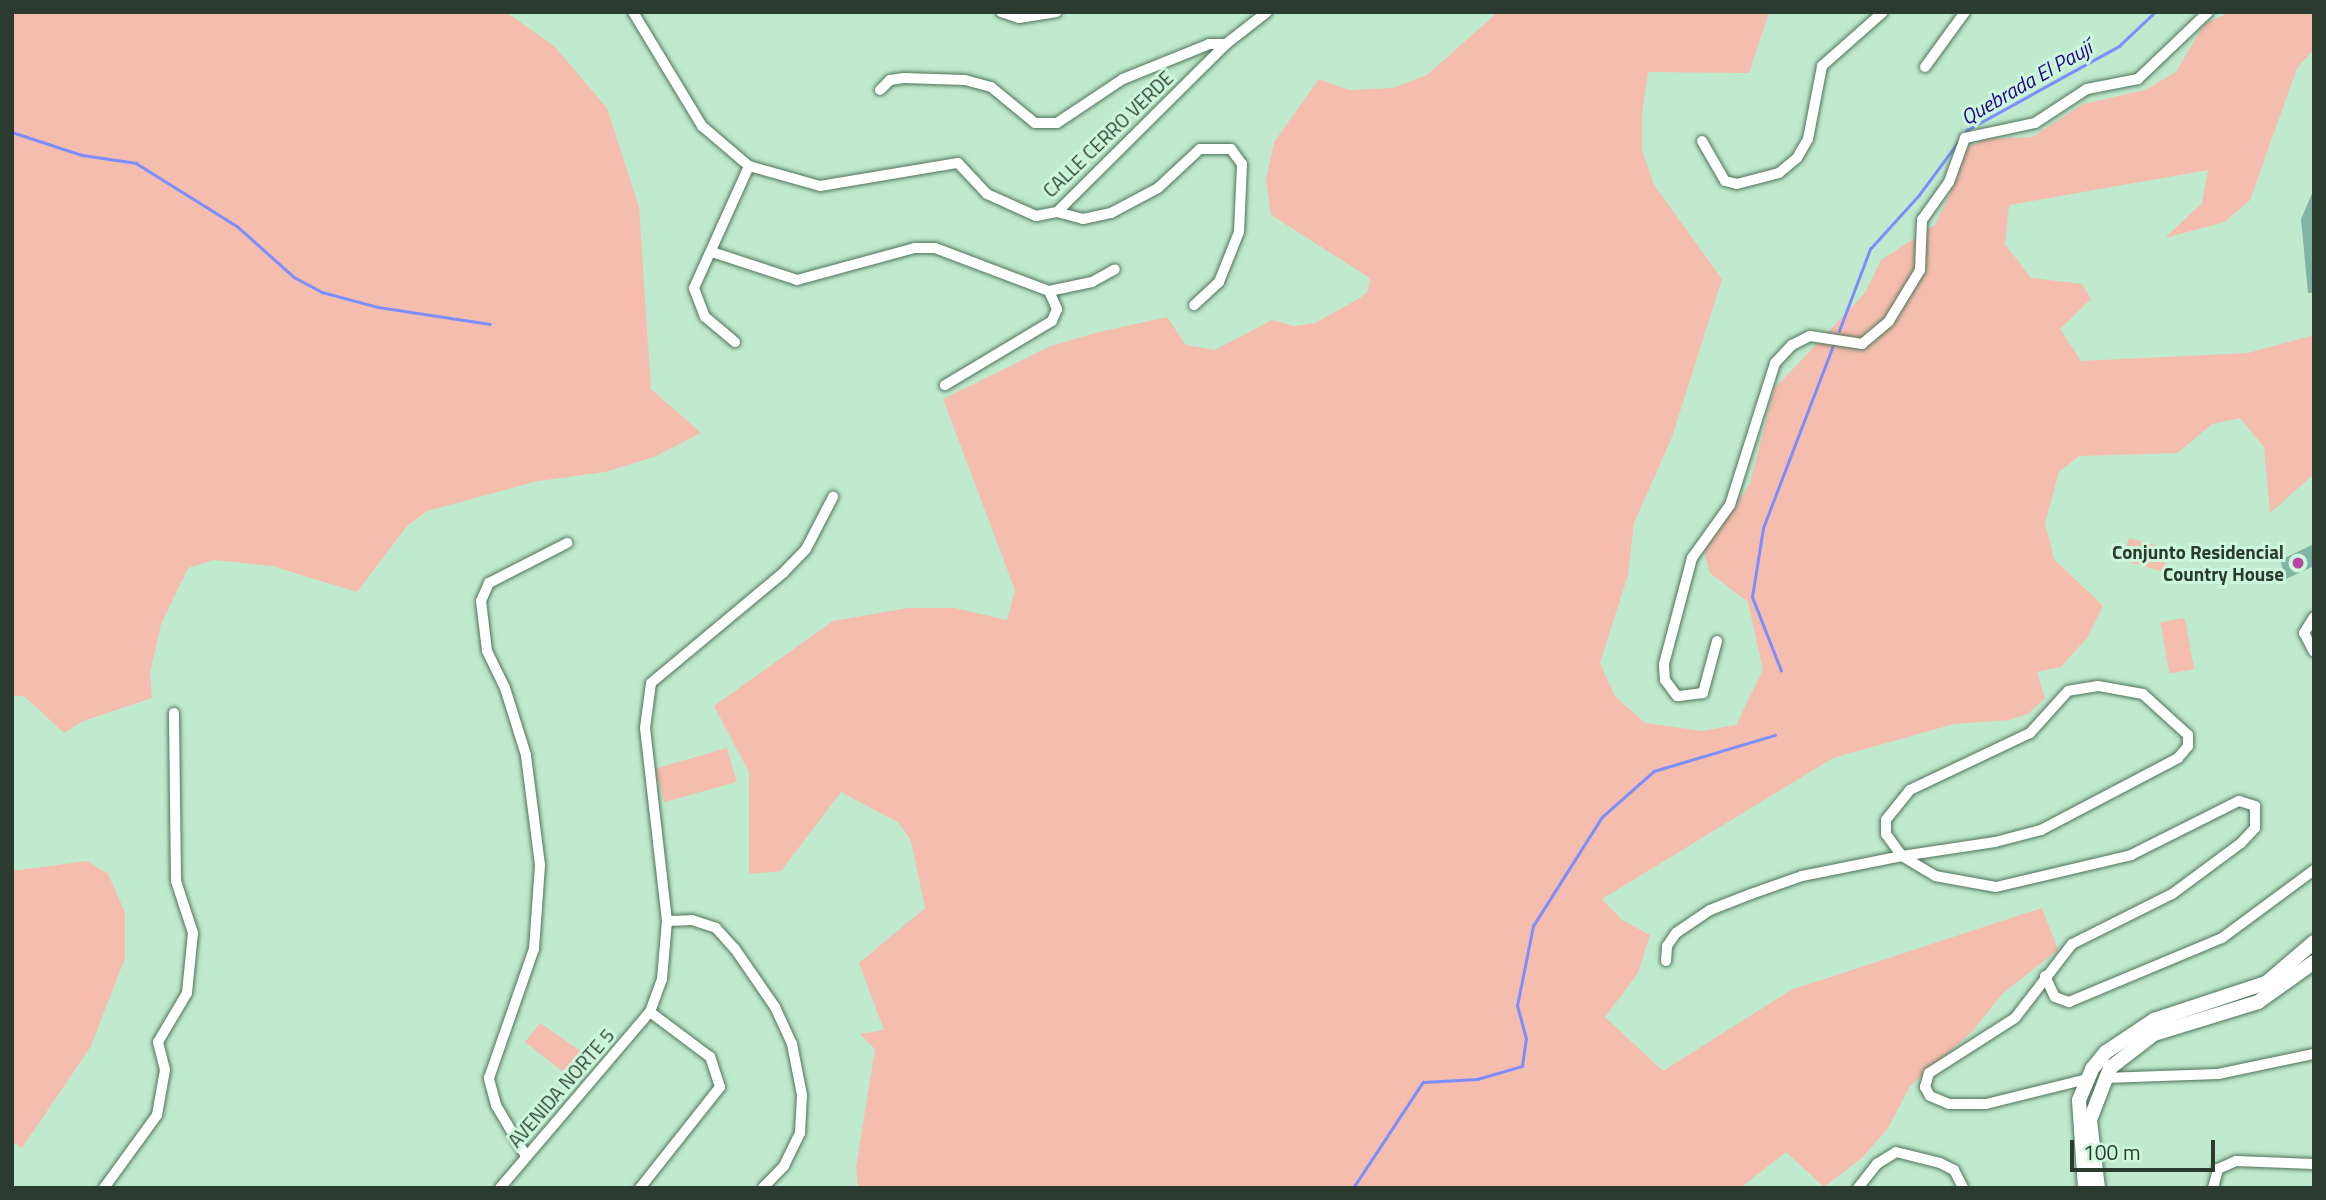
<!DOCTYPE html>
<meta charset="utf-8">
<style>
body{margin:0}
#map{position:relative;width:2326px;height:1200px;overflow:hidden;background:#c0eacd;font-family:"Titillium Web",sans-serif}
div>[style]{position:absolute}
[style*='--x']{left:calc(var(--x)*1px);top:calc(var(--y)*1px);width:calc(var(--w)*1px);rotate:calc(var(--a)*1deg)}
.green>*{inset:0;background:#f5bdae;transform-origin:0 0}
.stream>*{height:2.5px;margin:-1.25px;padding:0 1.25px;transform-origin:1.25px;border-radius:1.25px;background:#7c8dfd}
.building>*{inset:0;background:#80b4a5}
.roads{filter:drop-shadow(0 0 2px #4e745a) drop-shadow(0 0 2px #4e745a)}
.street>*{height:10px;margin:-5px;padding:0 5px;transform-origin:5px;border-radius:5px;background:#fff}
.secondary>*{height:14px;margin:-7px;padding:0 7px;transform-origin:7px;border-radius:7px;background:#fff}
.dots>*{width:19px;height:19px;translate:-50% -50%;box-sizing:border-box;border:4px solid #cdf7da;border-radius:50%}
span{translate:-50% -50%;white-space:nowrap;text-align:center;line-height:1.15;-webkit-text-stroke:6px #cdf7da;paint-order:stroke}
.street-label{font-size:19px;color:#2b3b30}
.poi-label{font-size:19px;color:#2b3b30;font-weight:700}
.right{translate:-100% -50%;text-align:right}
.water-label{font-size:21px;color:#220491;font-style:italic}
.frame{position:absolute;inset:0;border:14px solid #2b3b30;pointer-events:none}
.scale{position:absolute;left:2070px;top:1140px;width:145px;height:32px;box-sizing:border-box;border:4px solid #2b3b30;border-top:0;padding-left:9px;font-size:21px;line-height:24px;white-space:nowrap;color:#2b3b30;-webkit-text-stroke:5px #cdf7da;paint-order:stroke}
</style>
<div id="map">
<div class="green">
<div style="clip-path:polygon(12px 12px,506px 12px,554px 46px,607px 108px,639px 207px,651px 389px,701px 433px,654px 457px,605px 472px,538px 481px,427px 511px,407px 526px,357px 592px,272px 566px,214px 560px,188px 568px,161px 624px,150px 673px,152px 698px,83px 721px,64px 733px,24px 696px,12px 696px)"></div>
<div style="clip-path:polygon(1498px 12px,1769px 12px,1749px 73px,1648px 72px,1642px 115px,1642px 150px,1654px 185px,1722px 279px,1672px 437px,1634px 523px,1628px 575px,1600px 663px,1615px 696px,1645px 723px,1703px 731px,1736px 725px,1763px 670px,1748px 602px,1710px 573px,1704px 551px,1750px 484px,1774px 389px,1865px 293px,1881px 260px,1935px 225px,1959px 174px,1964px 149px,1985px 139px,2032px 137px,2083px 104px,2145px 90px,2176px 72px,2204px 24px,2231px 12px,2314px 12px,2314px 49px,2297px 68px,2250px 200px,2225px 222px,2165px 238px,2202px 203px,2208px 170px,2009px 205px,2005px 244px,2031px 278px,2082px 284px,2091px 299px,2060px 329px,2081px 361px,2248px 353px,2314px 335px,2314px 474px,2270px 513px,2264px 447px,2240px 418px,2212px 424px,2178px 453px,2079px 456px,2059px 472px,2045px 523px,2054px 559px,2103px 606px,2087px 638px,2061px 667px,2037px 672px,2045px 698px,2028px 714px,2009px 720px,1954px 724px,1833px 758px,1602px 899px,1622px 920px,1650px 935px,1638px 973px,1605px 1017px,1663px 1071px,1791px 990px,2042px 908px,2058px 950px,2003px 993px,1971px 1033px,1910px 1086px,1888px 1128px,1862px 1158px,1824px 1187px,1786px 1152px,1740px 1188px,858px 1188px,856px 1167px,875px 1049px,860px 1034px,884px 1030px,859px 963px,925px 908px,911px 841px,899px 823px,841px 792px,781px 871px,749px 874px,749px 772px,714px 706px,833px 621px,908px 608px,955px 608px,1007px 620px,1015px 590px,943px 399px,1051px 346px,1095px 333px,1167px 317px,1186px 345px,1215px 350px,1272px 320px,1294px 326px,1315px 323px,1360px 298px,1368px 291px,1370px 278px,1271px 215px,1266px 180px,1274px 142px,1319px 79px,1349px 90px,1392px 88px,1427px 75px)"></div>
<div style="left:2129px;top:538px;width:41px;height:23px;rotate:16deg"></div>
<div style="left:2185px;top:618px;width:52px;height:25px;rotate:80deg"></div>
<div style="left:727px;top:748px;width:35px;height:75px;rotate:74deg"></div>
<div style="clip-path:polygon(87px 861px,108px 874px,125px 912px,125px 958px,91px 1046px,22px 1148px,12px 1142px,12px 871px)"></div>
<div style="clip-path:polygon(540px 1023px,596px 1062px,577px 1083px,525px 1042px)"></div>
</div>
<div class="stream">
<div style="--x:12;--y:132;--w:74;--a:18.2"></div>
<div style="--x:82;--y:155;--w:55;--a:8.4"></div>
<div style="--x:136;--y:163;--w:119;--a:32"></div>
<div style="--x:237;--y:226;--w:76;--a:41.8"></div>
<div style="--x:294;--y:277;--w:32;--a:28"></div>
<div style="--x:322;--y:292;--w:58;--a:15"></div>
<div style="--x:378;--y:307;--w:113;--a:8.6"></div>
<div style="--x:1839;--y:331;--w:88;--a:-69.3"></div>
<div style="--x:1870;--y:249;--w:73;--a:-47.8"></div>
<div style="--x:1919;--y:195;--w:81;--a:-53.6"></div>
<div style="--x:1967;--y:130;--w:174;--a:-28.9"></div>
<div style="--x:2119;--y:46;--w:50;--a:-43.4"></div>
<div style="--x:1781;--y:671;--w:79;--a:-111.4"></div>
<div style="--x:1752;--y:597;--w:70;--a:-80.9"></div>
<div style="--x:1763;--y:528;--w:195;--a:-69"></div>
<div style="--x:1353;--y:1188;--w:127;--a:-56.6"></div>
<div style="--x:1423;--y:1082;--w:54;--a:-3.2"></div>
<div style="--x:1477;--y:1079;--w:47;--a:-16.1"></div>
<div style="--x:1522;--y:1066;--w:27;--a:-82"></div>
<div style="--x:1526;--y:1039;--w:34;--a:-105"></div>
<div style="--x:1517;--y:1006;--w:82;--a:-78.7"></div>
<div style="--x:1533;--y:926;--w:129;--a:-57.7"></div>
<div style="--x:1602;--y:817;--w:69;--a:-41.5"></div>
<div style="--x:1654;--y:771;--w:126;--a:-16.6"></div>
</div>
<div class="building">
<div style="clip-path:polygon(2314px 189px,2314px 293px,2308px 293px,2301px 219px)"></div>
<div style="clip-path:polygon(2314px 544px,2314px 566px,2286px 579px,2280px 560px)"></div>
</div>
<div class="roads">
<div class="street">
<div style="--x:633;--y:12;--w:133;--a:58.8"></div>
<div style="--x:702;--y:126;--w:62;--a:40.4"></div>
<div style="--x:749;--y:166;--w:74;--a:15.7"></div>
<div style="--x:820;--y:186;--w:140;--a:-9.5"></div>
<div style="--x:958;--y:163;--w:42;--a:46.9"></div>
<div style="--x:987;--y:194;--w:54;--a:24.2"></div>
<div style="--x:1036;--y:216;--w:21;--a:-11"></div>
<div style="--x:1057;--y:212;--w:238;--a:-44.8"></div>
<div style="--x:1226;--y:44;--w:52;--a:-38"></div>
<div style="--x:1001;--y:12;--w:19;--a:18"></div>
<div style="--x:1019;--y:18;--w:38;--a:-9"></div>
<div style="--x:1925;--y:67;--w:68;--a:-54"></div>
<div style="--x:880;--y:90;--w:14;--a:-45"></div>
<div style="--x:890;--y:80;--w:14;--a:-8"></div>
<div style="--x:904;--y:78;--w:61;--a:1.9"></div>
<div style="--x:965;--y:80;--w:27;--a:15"></div>
<div style="--x:991;--y:87;--w:57;--a:39.3"></div>
<div style="--x:1035;--y:123;--w:22;--a:0"></div>
<div style="--x:1057;--y:123;--w:79;--a:-33.7"></div>
<div style="--x:1123;--y:79;--w:93;--a:-22.1"></div>
<div style="--x:1209;--y:44;--w:17;--a:0"></div>
<div style="--x:1702;--y:141;--w:46;--a:60.1"></div>
<div style="--x:1725;--y:181;--w:12;--a:14"></div>
<div style="--x:1737;--y:184;--w:43;--a:-14.7"></div>
<div style="--x:1779;--y:173;--w:23;--a:-40"></div>
<div style="--x:1797;--y:158;--w:22;--a:-60"></div>
<div style="--x:1808;--y:139;--w:74;--a:-79.1"></div>
<div style="--x:1822;--y:66;--w:81;--a:-41.5"></div>
<div style="--x:1057;--y:212;--w:27;--a:15"></div>
<div style="--x:1083;--y:219;--w:29;--a:-12"></div>
<div style="--x:1111;--y:213;--w:53;--a:-28"></div>
<div style="--x:1158;--y:188;--w:57;--a:-42.9"></div>
<div style="--x:1200;--y:149;--w:31;--a:0"></div>
<div style="--x:1231;--y:149;--w:19;--a:54"></div>
<div style="--x:1242;--y:164;--w:68;--a:92.5"></div>
<div style="--x:1239;--y:232;--w:54;--a:111.8"></div>
<div style="--x:1219;--y:282;--w:34;--a:137"></div>
<div style="--x:712;--y:252;--w:89;--a:18.2"></div>
<div style="--x:797;--y:280;--w:122;--a:-15.2"></div>
<div style="--x:915;--y:248;--w:20;--a:0"></div>
<div style="--x:935;--y:248;--w:122;--a:20.7"></div>
<div style="--x:1049;--y:291;--w:20;--a:66"></div>
<div style="--x:1057;--y:309;--w:13;--a:113"></div>
<div style="--x:1052;--y:321;--w:125;--a:149.1"></div>
<div style="--x:1049;--y:291;--w:44;--a:-11.8"></div>
<div style="--x:1092;--y:282;--w:26;--a:-29"></div>
<div style="--x:735;--y:342;--w:39;--a:-140"></div>
<div style="--x:705;--y:317;--w:31;--a:-111"></div>
<div style="--x:694;--y:288;--w:134;--a:-65.7"></div>
<div style="--x:2314;--y:617;--w:19;--a:122"></div>
<div style="--x:2304;--y:633;--w:21;--a:62"></div>
<div style="--x:1717;--y:641;--w:54;--a:105.1"></div>
<div style="--x:1703;--y:693;--w:26;--a:173"></div>
<div style="--x:1677;--y:696;--w:20;--a:-127"></div>
<div style="--x:1665;--y:680;--w:16;--a:-94"></div>
<div style="--x:1664;--y:664;--w:110;--a:-75.2"></div>
<div style="--x:1692;--y:558;--w:65;--a:-54.4"></div>
<div style="--x:1730;--y:505;--w:149;--a:-72.4"></div>
<div style="--x:1775;--y:363;--w:25;--a:-47"></div>
<div style="--x:1792;--y:345;--w:20;--a:-27"></div>
<div style="--x:1810;--y:336;--w:53;--a:8.7"></div>
<div style="--x:1862;--y:344;--w:35;--a:-40"></div>
<div style="--x:1889;--y:321;--w:60;--a:-58.7"></div>
<div style="--x:1920;--y:270;--w:50;--a:-87.7"></div>
<div style="--x:1922;--y:220;--w:47;--a:-54.6"></div>
<div style="--x:1949;--y:182;--w:47;--a:-70"></div>
<div style="--x:1965;--y:138;--w:72;--a:-12.1"></div>
<div style="--x:2035;--y:123;--w:62;--a:-33.2"></div>
<div style="--x:2087;--y:89;--w:52;--a:-11.1"></div>
<div style="--x:2138;--y:79;--w:97;--a:-43.7"></div>
<div style="--x:667;--y:921;--w:194;--a:-96.5"></div>
<div style="--x:645;--y:728;--w:45;--a:-82.4"></div>
<div style="--x:651;--y:683;--w:172;--a:-39.8"></div>
<div style="--x:783;--y:573;--w:33;--a:-46"></div>
<div style="--x:806;--y:549;--w:59;--a:-62.6"></div>
<div style="--x:1666;--y:961;--w:15;--a:-86"></div>
<div style="--x:1667;--y:946;--w:16;--a:-55"></div>
<div style="--x:1676;--y:933;--w:41;--a:-34.1"></div>
<div style="--x:1710;--y:910;--w:44;--a:-21.3"></div>
<div style="--x:1751;--y:894;--w:54;--a:-19.4"></div>
<div style="--x:1802;--y:876;--w:102;--a:-11.3"></div>
<div style="--x:1902;--y:856;--w:94;--a:-8.6"></div>
<div style="--x:1995;--y:842;--w:48;--a:-14.6"></div>
<div style="--x:2041;--y:830;--w:155;--a:-27.7"></div>
<div style="--x:2178;--y:758;--w:16;--a:-50"></div>
<div style="--x:2188;--y:746;--w:11;--a:-90"></div>
<div style="--x:2188;--y:735;--w:61;--a:-137.7"></div>
<div style="--x:2143;--y:694;--w:46;--a:-169.9"></div>
<div style="--x:2098;--y:686;--w:30;--a:171"></div>
<div style="--x:2068;--y:691;--w:57;--a:132.1"></div>
<div style="--x:2030;--y:733;--w:133;--a:154.6"></div>
<div style="--x:1910;--y:790;--w:38;--a:129"></div>
<div style="--x:1886;--y:820;--w:14;--a:90"></div>
<div style="--x:1886;--y:834;--w:27;--a:54"></div>
<div style="--x:1902;--y:856;--w:39;--a:31"></div>
<div style="--x:1935;--y:876;--w:62;--a:10.2"></div>
<div style="--x:1996;--y:887;--w:139;--a:-13.3"></div>
<div style="--x:2131;--y:855;--w:121;--a:-26.6"></div>
<div style="--x:2239;--y:801;--w:17;--a:17"></div>
<div style="--x:2255;--y:806;--w:22;--a:90"></div>
<div style="--x:2255;--y:828;--w:21;--a:133"></div>
<div style="--x:2241;--y:843;--w:86;--a:143.5"></div>
<div style="--x:2172;--y:894;--w:112;--a:153.4"></div>
<div style="--x:2072;--y:944;--w:93;--a:127.6"></div>
<div style="--x:2015;--y:1018;--w:102;--a:147.4"></div>
<div style="--x:1929;--y:1073;--w:15;--a:106"></div>
<div style="--x:1925;--y:1087;--w:10;--a:61"></div>
<div style="--x:1930;--y:1096;--w:21;--a:23"></div>
<div style="--x:1949;--y:1104;--w:37;--a:0"></div>
<div style="--x:1986;--y:1104;--w:104;--a:-13.9"></div>
<div style="--x:2045;--y:976;--w:23;--a:65"></div>
<div style="--x:2055;--y:997;--w:15;--a:20"></div>
<div style="--x:2069;--y:1002;--w:166;--a:-22.7"></div>
<div style="--x:2222;--y:938;--w:114;--a:-36.5"></div>
<div style="--x:2104;--y:1078;--w:114;--a:-2"></div>
<div style="--x:2218;--y:1074;--w:98;--a:-11.8"></div>
<div style="--x:526;--y:1156;--w:59;--a:-120.5"></div>
<div style="--x:496;--y:1105;--w:28;--a:-105"></div>
<div style="--x:489;--y:1078;--w:137;--a:-70.8"></div>
<div style="--x:534;--y:949;--w:84;--a:-85.9"></div>
<div style="--x:540;--y:865;--w:111;--a:-97.3"></div>
<div style="--x:526;--y:755;--w:70;--a:-107.4"></div>
<div style="--x:505;--y:688;--w:41;--a:-115.9"></div>
<div style="--x:487;--y:651;--w:50;--a:-96.8"></div>
<div style="--x:481;--y:601;--w:20;--a:-66"></div>
<div style="--x:489;--y:583;--w:88;--a:-27.1"></div>
<div style="--x:104;--y:1188;--w:90;--a:-54"></div>
<div style="--x:157;--y:1115;--w:46;--a:-79.9"></div>
<div style="--x:165;--y:1070;--w:29;--a:-104"></div>
<div style="--x:158;--y:1042;--w:57;--a:-59.4"></div>
<div style="--x:187;--y:993;--w:60;--a:-84.3"></div>
<div style="--x:193;--y:933;--w:55;--a:-108.1"></div>
<div style="--x:176;--y:881;--w:168;--a:-90.7"></div>
<div style="--x:500;--y:1188;--w:231;--a:-49.6"></div>
<div style="--x:650;--y:1012;--w:35;--a:-70"></div>
<div style="--x:662;--y:979;--w:58;--a:-85.1"></div>
<div style="--x:667;--y:921;--w:25;--a:-2"></div>
<div style="--x:692;--y:920;--w:25;--a:18"></div>
<div style="--x:716;--y:928;--w:28;--a:48"></div>
<div style="--x:735;--y:949;--w:70;--a:55.4"></div>
<div style="--x:775;--y:1007;--w:41;--a:65.3"></div>
<div style="--x:792;--y:1044;--w:52;--a:78.9"></div>
<div style="--x:802;--y:1095;--w:38;--a:93"></div>
<div style="--x:800;--y:1133;--w:37;--a:116"></div>
<div style="--x:784;--y:1166;--w:30;--a:134"></div>
<div style="--x:640;--y:1188;--w:129;--a:-51.6"></div>
<div style="--x:720;--y:1087;--w:32;--a:-108"></div>
<div style="--x:710;--y:1057;--w:75;--a:-143.1"></div>
<div style="--x:1858;--y:1188;--w:31;--a:-52"></div>
<div style="--x:1877;--y:1164;--w:22;--a:-32"></div>
<div style="--x:1896;--y:1152;--w:45;--a:14"></div>
<div style="--x:1940;--y:1163;--w:16;--a:27"></div>
<div style="--x:1954;--y:1170;--w:20;--a:63"></div>
<div style="--x:2213;--y:1188;--w:20;--a:-75"></div>
<div style="--x:2218;--y:1169;--w:20;--a:-24"></div>
<div style="--x:2236;--y:1161;--w:78;--a:2.2"></div>
</div>
<div class="secondary">
<div style="--x:2085;--y:1188;--w:88;--a:-93.9"></div>
<div style="--x:2079;--y:1100;--w:34;--a:-67"></div>
<div style="--x:2092;--y:1069;--w:22;--a:-51"></div>
<div style="--x:2106;--y:1052;--w:58;--a:-33.7"></div>
<div style="--x:2154;--y:1020;--w:118;--a:-18.3"></div>
<div style="--x:2266;--y:983;--w:63;--a:-40.5"></div>
<div style="--x:2098;--y:1188;--w:68;--a:-96.7"></div>
<div style="--x:2090;--y:1120;--w:56;--a:-69"></div>
<div style="--x:2110;--y:1068;--w:56;--a:-37.7"></div>
<div style="--x:2154;--y:1034;--w:109;--a:-17.1"></div>
<div style="--x:2258;--y:1002;--w:69;--a:-35.5"></div>
</div>
</div>
<div class="dots">
<div style="left:2298px;top:563px;background:#b848a5"></div>
</div>
<div class="street-label">
<span style="left:1108px;top:134px;rotate:-44deg">CALLE CERRO VERDE</span>
<span style="left:561px;top:1088px;rotate:-49deg">AVENIDA NORTE 5</span>
</div>
<div class="poi-label">
<span class="right" style="left:2284px;top:563px">Conjunto Residencial<br>Country House</span>
</div>
<div class="water-label">
<span style="left:2026px;top:82px;rotate:-30deg">Quebrada El Paují</span>
</div>
<div class="frame"></div>
<div class="scale">100 m</div>
</div>
